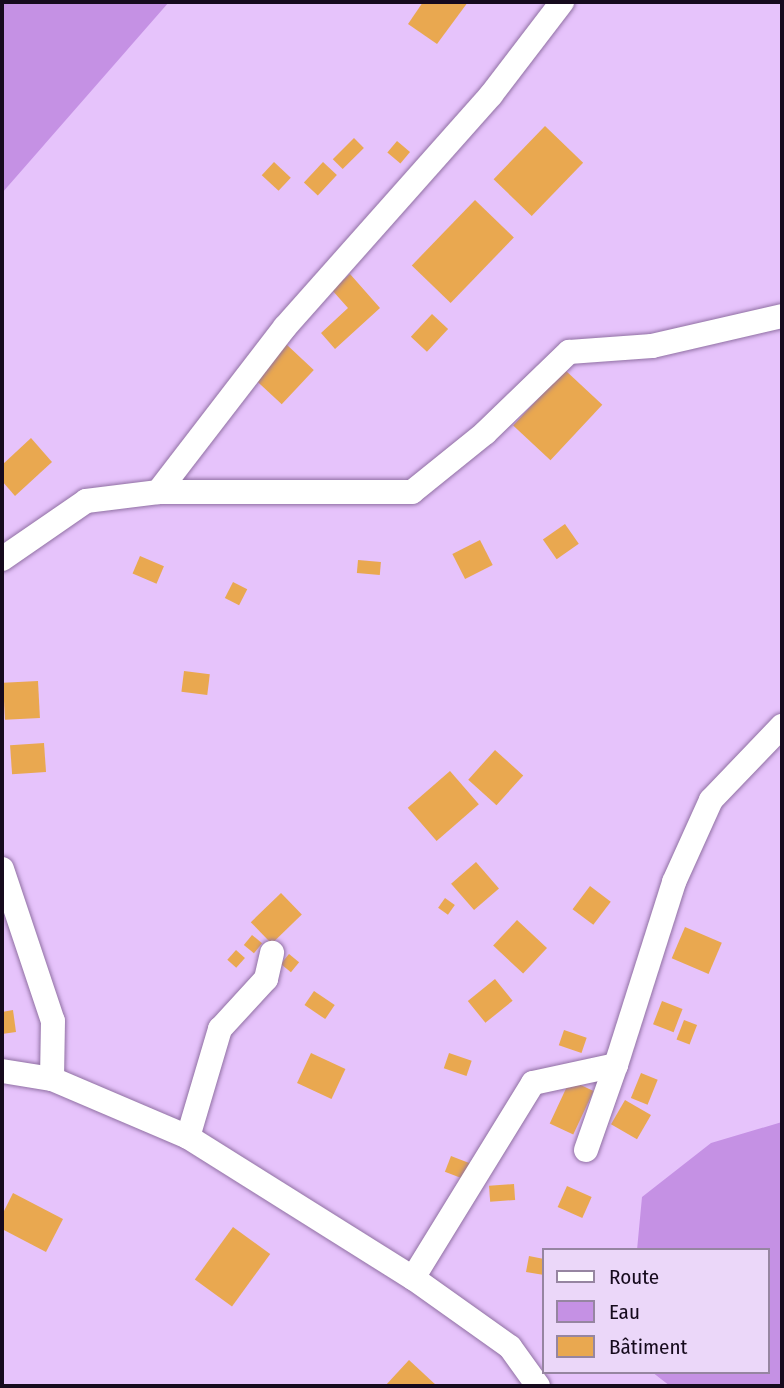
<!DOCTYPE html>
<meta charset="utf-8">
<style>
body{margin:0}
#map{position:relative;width:784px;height:1388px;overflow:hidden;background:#e6c3fb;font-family:"Fira Sans Condensed",sans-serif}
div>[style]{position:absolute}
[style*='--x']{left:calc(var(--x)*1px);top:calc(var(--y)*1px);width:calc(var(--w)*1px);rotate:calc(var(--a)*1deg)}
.water>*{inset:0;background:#c591e4}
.building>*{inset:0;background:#e9a850;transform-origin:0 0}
.roads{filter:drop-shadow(0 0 2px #9070a3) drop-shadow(0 0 2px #9070a3)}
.minor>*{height:24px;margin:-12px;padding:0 12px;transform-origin:12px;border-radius:12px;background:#fff}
span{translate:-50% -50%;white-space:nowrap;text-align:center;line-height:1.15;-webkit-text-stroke:6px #ebd7f9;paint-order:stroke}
.frame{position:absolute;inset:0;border:4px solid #160a1d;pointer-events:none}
.legend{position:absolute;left:542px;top:1248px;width:228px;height:126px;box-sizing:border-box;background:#ebd7f9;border:2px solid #9685a1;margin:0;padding:9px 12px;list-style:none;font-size:21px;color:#160a1d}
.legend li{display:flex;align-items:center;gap:14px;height:35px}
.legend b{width:35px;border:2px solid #9685a1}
</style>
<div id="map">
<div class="water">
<div style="clip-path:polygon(2px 2px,169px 2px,2px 193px)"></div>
<div style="clip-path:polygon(782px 1122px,782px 1386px,670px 1386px,652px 1372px,768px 1372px,768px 1250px,637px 1250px,642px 1197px,711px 1143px)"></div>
</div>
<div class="building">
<div style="clip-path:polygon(423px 2px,468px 2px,437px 44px,408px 24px)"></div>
<div style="left:545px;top:126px;width:53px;height:74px;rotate:44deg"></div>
<div style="left:354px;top:138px;width:14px;height:30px;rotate:45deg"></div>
<div style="left:397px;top:141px;width:17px;height:15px;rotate:40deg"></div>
<div style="left:274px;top:162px;width:23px;height:18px;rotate:43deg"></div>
<div style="left:323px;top:162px;width:19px;height:28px;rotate:43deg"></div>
<div style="left:475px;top:200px;width:54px;height:91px;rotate:44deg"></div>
<div style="clip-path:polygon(350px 274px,380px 308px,335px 349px,321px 333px,348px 308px,332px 290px)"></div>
<div style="left:432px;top:314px;width:22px;height:31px;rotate:43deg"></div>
<div style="left:286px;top:344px;width:38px;height:47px;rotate:43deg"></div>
<div style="left:565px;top:370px;width:51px;height:76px;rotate:43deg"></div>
<div style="clip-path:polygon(31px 438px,52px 462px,15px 496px,2px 481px,2px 465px)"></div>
<div style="left:565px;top:524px;width:24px;height:27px;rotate:55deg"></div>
<div style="left:480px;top:540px;width:28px;height:31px;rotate:63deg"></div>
<div style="left:140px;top:556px;width:26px;height:19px;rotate:23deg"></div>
<div style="left:358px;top:560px;width:23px;height:13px;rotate:5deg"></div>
<div style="left:233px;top:582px;width:16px;height:18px;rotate:27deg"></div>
<div style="left:184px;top:671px;width:26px;height:21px;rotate:7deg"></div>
<div style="left:38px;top:681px;width:37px;height:35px;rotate:87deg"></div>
<div style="left:44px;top:743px;width:29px;height:34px;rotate:86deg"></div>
<div style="left:495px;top:750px;width:38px;height:40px;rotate:42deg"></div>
<div style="left:450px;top:771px;width:44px;height:56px;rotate:49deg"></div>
<div style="left:476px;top:862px;width:35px;height:33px;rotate:49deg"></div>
<div style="left:590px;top:886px;width:26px;height:29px;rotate:37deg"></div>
<div style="left:281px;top:893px;width:30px;height:42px;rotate:46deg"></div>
<div style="left:445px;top:898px;width:12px;height:12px;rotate:35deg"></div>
<div style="left:517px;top:920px;width:41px;height:35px;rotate:43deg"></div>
<div style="left:685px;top:927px;width:40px;height:34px;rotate:23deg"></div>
<div style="left:252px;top:935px;width:13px;height:13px;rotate:39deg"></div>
<div style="left:236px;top:950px;width:12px;height:13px;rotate:42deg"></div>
<div style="left:289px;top:954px;width:13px;height:13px;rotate:39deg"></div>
<div style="left:495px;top:979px;width:28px;height:35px;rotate:51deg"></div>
<div style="left:314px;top:991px;width:25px;height:17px;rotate:34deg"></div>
<div style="left:662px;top:1001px;width:22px;height:25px;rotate:21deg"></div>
<div style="clip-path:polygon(13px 1010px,16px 1032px,2px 1034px,2px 1012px)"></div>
<div style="left:684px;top:1020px;width:14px;height:21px;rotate:21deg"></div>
<div style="left:564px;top:1030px;width:24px;height:16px;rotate:19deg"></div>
<div style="left:311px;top:1053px;width:38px;height:33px;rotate:25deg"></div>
<div style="left:449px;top:1053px;width:24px;height:16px;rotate:19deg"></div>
<div style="left:641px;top:1073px;width:18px;height:27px;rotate:22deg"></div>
<div style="left:570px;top:1080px;width:26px;height:48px;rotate:25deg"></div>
<div style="left:625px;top:1100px;width:30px;height:28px;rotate:30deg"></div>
<div style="left:451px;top:1156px;width:25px;height:17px;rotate:21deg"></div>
<div style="left:514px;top:1184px;width:16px;height:25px;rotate:86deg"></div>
<div style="left:567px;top:1186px;width:27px;height:23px;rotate:24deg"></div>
<div style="clip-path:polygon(13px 1193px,63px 1219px,46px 1252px,2px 1229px,2px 1215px)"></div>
<div style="left:233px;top:1227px;width:46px;height:65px;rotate:36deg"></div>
<div style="clip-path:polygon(529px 1256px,544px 1259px,544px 1275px,526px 1272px)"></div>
<div style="clip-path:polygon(409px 1360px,437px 1386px,385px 1386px)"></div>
</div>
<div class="roads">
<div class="minor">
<div style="--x:158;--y:492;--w:208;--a:-52.4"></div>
<div style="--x:285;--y:327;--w:310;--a:-48.4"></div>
<div style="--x:491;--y:95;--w:117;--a:-52.6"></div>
<div style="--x:2;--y:559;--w:102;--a:-34.6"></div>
<div style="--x:86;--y:501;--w:73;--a:-7.1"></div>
<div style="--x:158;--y:492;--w:254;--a:0"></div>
<div style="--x:412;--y:492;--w:94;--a:-38.9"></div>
<div style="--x:485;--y:433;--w:117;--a:-44"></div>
<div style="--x:569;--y:352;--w:83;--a:-4.1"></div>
<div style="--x:652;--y:346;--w:133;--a:-13"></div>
<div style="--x:2;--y:869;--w:160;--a:71.5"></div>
<div style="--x:53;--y:1021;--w:58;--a:91"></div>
<div style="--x:2;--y:1071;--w:51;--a:9.1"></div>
<div style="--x:52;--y:1079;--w:148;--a:23.1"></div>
<div style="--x:188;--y:1137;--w:266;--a:32.1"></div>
<div style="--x:413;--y:1278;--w:119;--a:35.4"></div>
<div style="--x:510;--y:1347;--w:48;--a:54.3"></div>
<div style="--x:188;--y:1137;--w:113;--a:-73.5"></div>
<div style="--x:220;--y:1029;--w:68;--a:-47.4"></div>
<div style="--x:266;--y:979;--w:27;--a:-77"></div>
<div style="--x:586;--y:1150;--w:90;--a:-70.6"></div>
<div style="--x:413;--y:1278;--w:229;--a:-58.4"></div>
<div style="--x:533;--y:1083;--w:85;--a:-12.2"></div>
<div style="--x:616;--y:1065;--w:192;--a:-72.4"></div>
<div style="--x:674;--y:882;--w:90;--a:-65.7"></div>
<div style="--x:711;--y:800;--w:103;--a:-46.2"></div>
</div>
</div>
<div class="frame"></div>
<ul class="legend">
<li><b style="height:9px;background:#fff"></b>Route</li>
<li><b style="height:19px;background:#c591e4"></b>Eau</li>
<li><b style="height:19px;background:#e9a850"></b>Bâtiment</li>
</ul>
</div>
